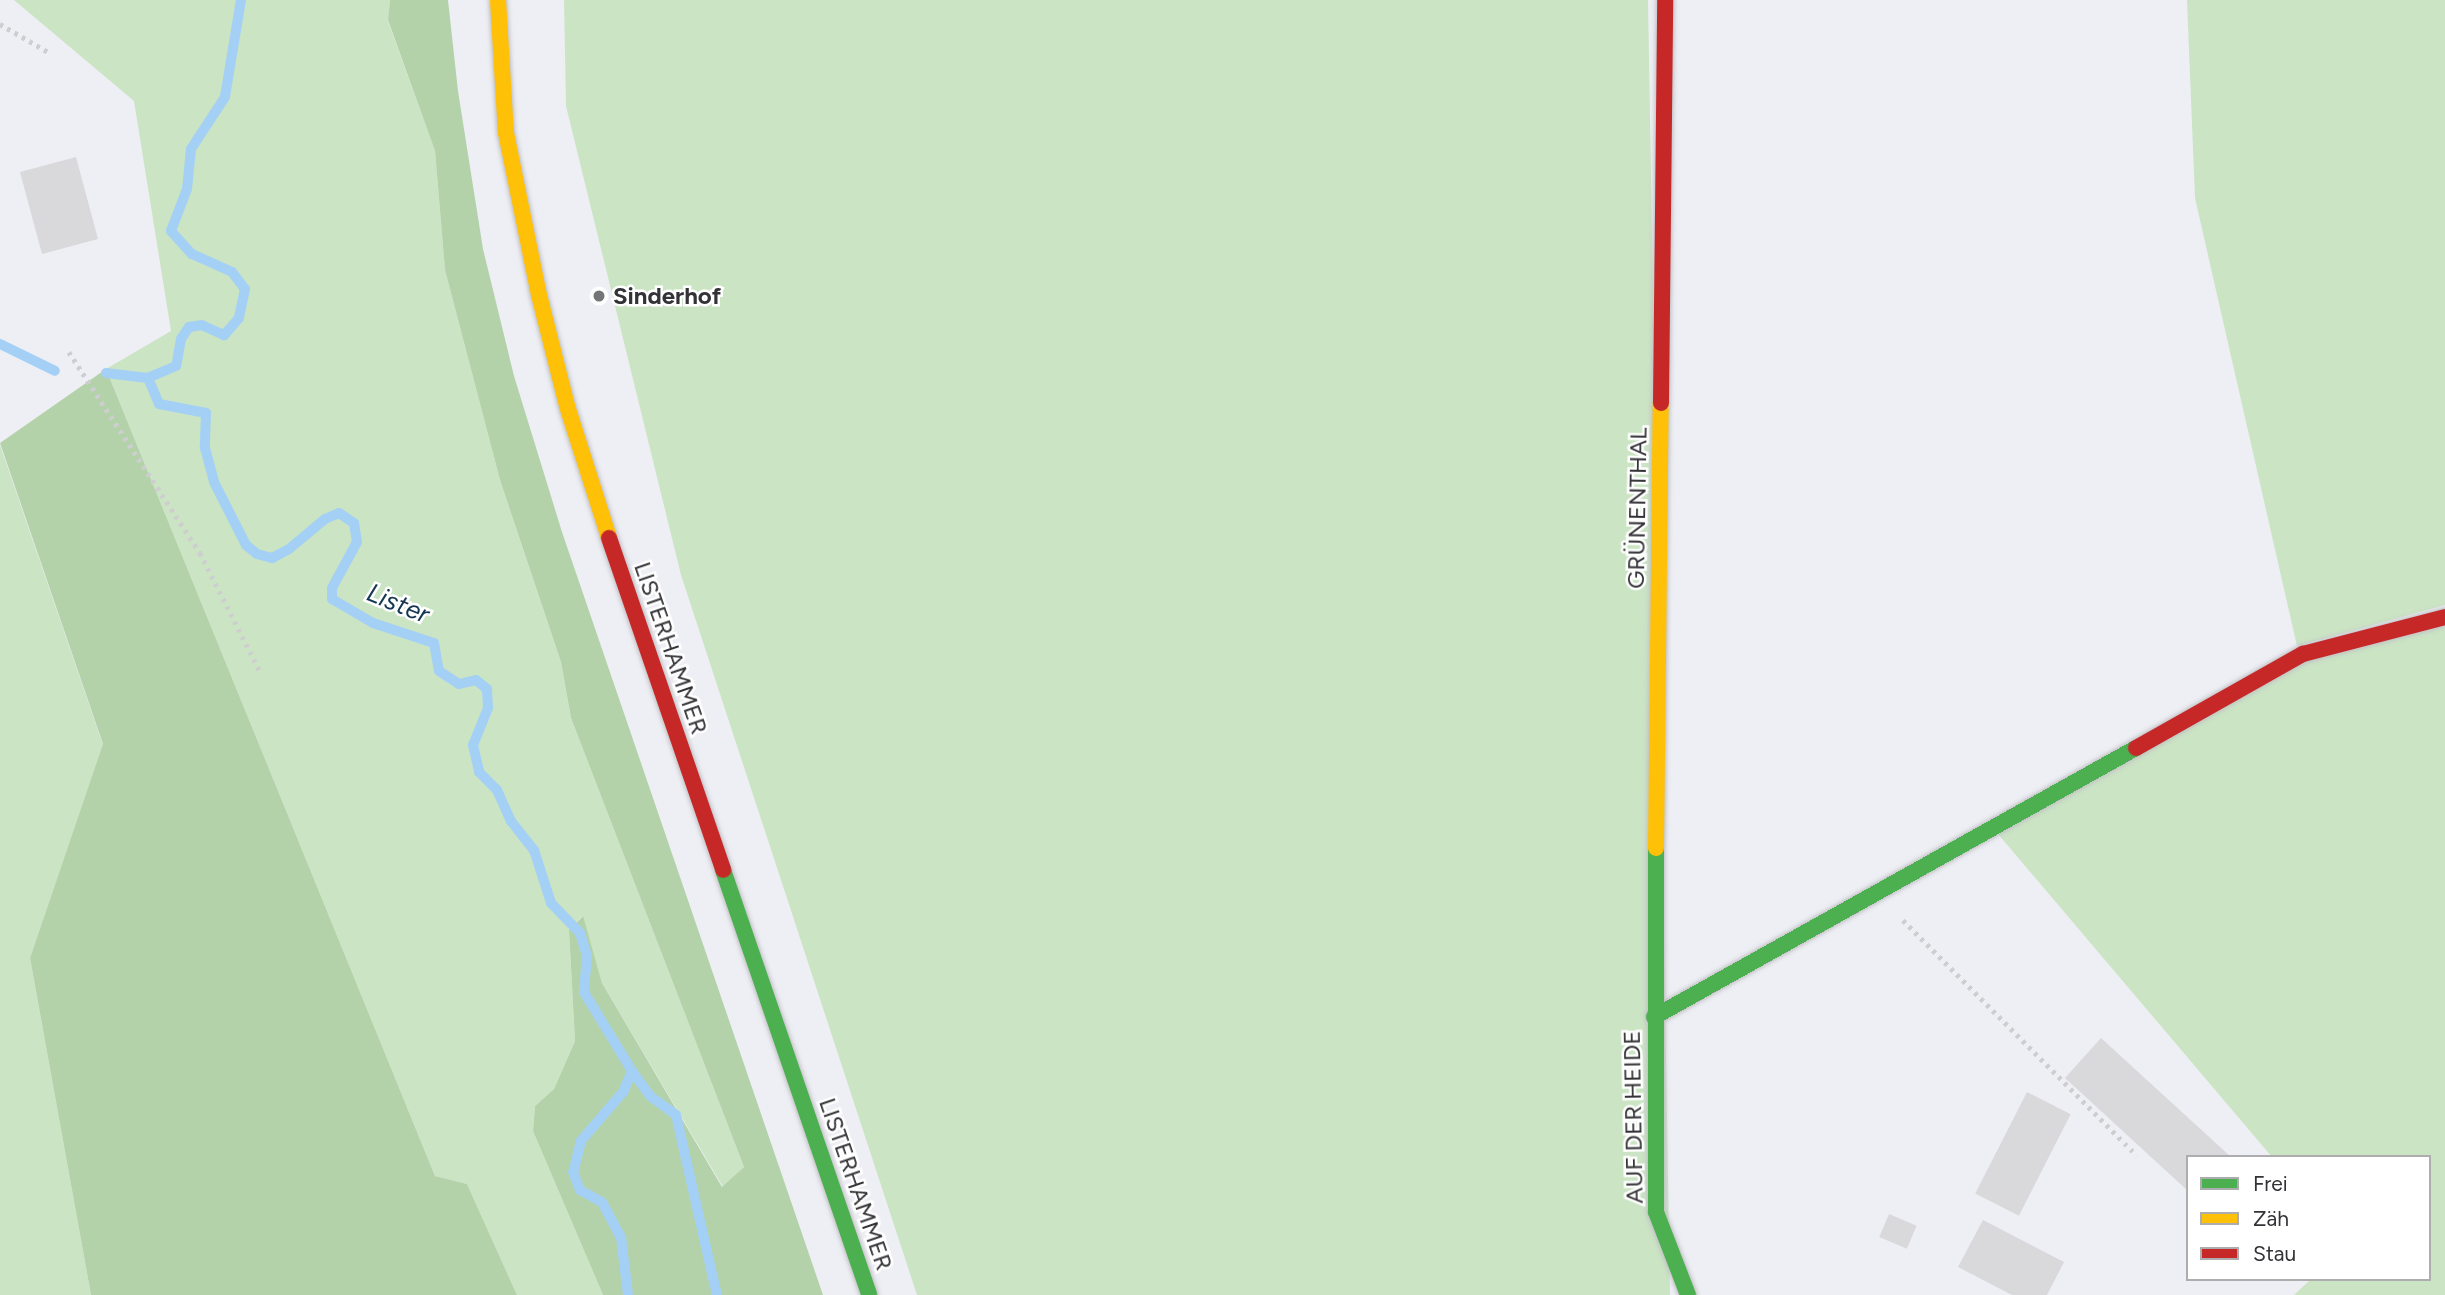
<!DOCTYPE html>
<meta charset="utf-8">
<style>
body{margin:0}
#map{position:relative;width:2445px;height:1295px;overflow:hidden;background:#eeeff4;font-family:Figtree,sans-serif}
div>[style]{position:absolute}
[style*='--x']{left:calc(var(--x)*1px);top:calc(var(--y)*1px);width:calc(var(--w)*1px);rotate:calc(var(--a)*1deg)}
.green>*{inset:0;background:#cbe4c4}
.forest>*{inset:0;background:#b4d2aa}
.stream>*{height:10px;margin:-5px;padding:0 5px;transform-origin:5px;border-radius:5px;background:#a4d0f5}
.building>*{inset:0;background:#d9d8db;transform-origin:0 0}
.path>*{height:4.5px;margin-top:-2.25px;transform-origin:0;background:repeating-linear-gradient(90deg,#ceced0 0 3.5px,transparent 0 8.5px)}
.roads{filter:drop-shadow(0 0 2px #c1c1c5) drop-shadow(0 0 2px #c1c1c5)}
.fast>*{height:16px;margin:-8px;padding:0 8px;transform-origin:8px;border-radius:8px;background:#4caf50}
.slow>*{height:16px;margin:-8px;padding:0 8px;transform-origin:8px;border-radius:8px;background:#ffc107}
.jam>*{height:16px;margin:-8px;padding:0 8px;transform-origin:8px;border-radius:8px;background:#c62828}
.dots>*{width:19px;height:19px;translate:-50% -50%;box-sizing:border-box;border:4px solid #fff;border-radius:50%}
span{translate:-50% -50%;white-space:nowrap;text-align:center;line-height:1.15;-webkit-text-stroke:5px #fff;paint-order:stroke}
.poi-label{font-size:24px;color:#333337;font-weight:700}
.left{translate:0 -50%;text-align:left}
.street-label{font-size:24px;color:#333337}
.water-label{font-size:26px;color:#153751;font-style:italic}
.legend{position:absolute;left:2186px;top:1155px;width:245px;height:126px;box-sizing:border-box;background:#fff;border:2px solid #adadaf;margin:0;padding:9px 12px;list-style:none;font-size:21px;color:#333337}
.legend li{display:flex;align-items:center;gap:14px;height:35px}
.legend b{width:35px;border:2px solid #adadaf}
</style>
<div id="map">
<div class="green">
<div style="clip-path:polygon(14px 0,390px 0,388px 21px,435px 151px,445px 270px,500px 480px,561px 662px,571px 718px,744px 1167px,723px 1187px,602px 983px,582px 916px,569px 930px,575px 1041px,554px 1089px,535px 1106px,533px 1131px,603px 1295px,517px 1295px,467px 1184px,435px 1176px,106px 369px,171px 331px,134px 101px)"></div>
<div style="clip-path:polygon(564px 0,1648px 0,1670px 1295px,917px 1295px,681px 575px,566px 106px)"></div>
<div style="clip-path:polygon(2187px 0,2445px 0,2445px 605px,2297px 646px,2195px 198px)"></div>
<div style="clip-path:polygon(0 445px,103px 745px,30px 958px,91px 1295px,0 1295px)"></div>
<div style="clip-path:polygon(2445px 626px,2445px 1295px,2294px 1295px,2311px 1279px,2429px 1279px,2429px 1157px,2272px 1157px,1998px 834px,2303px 662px)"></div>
</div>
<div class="forest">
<div style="clip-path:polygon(390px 0,448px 0,458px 91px,483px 249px,514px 376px,562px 532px,823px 1295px,603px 1295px,533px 1131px,535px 1106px,554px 1089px,575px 1041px,569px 930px,583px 916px,602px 983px,722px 1187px,744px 1167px,571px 718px,561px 662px,500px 480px,445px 270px,435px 151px,388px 20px)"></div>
<div style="clip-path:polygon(106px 369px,435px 1176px,467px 1184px,517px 1295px,91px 1295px,30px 958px,103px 744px,0 443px)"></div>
</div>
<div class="stream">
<div style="--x:241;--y:0;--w:98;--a:99.4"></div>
<div style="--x:225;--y:97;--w:62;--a:123.2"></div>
<div style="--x:191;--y:149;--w:40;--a:95.7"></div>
<div style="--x:187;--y:189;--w:45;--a:110.9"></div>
<div style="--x:171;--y:231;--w:31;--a:48"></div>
<div style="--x:192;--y:254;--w:44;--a:24.2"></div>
<div style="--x:232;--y:272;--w:21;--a:53"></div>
<div style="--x:245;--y:289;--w:30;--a:102"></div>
<div style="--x:239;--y:318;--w:23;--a:131"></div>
<div style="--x:224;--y:335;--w:24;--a:-156"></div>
<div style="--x:202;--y:325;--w:13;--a:171"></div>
<div style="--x:189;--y:327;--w:14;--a:124"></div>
<div style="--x:181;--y:339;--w:27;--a:100"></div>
<div style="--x:176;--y:366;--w:30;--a:157"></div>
<div style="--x:148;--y:378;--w:28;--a:67"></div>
<div style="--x:159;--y:404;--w:48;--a:10.8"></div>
<div style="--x:206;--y:413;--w:35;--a:92"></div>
<div style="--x:205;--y:448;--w:35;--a:75"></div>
<div style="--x:214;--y:482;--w:71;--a:63.1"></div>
<div style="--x:246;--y:545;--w:14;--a:39"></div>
<div style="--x:257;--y:554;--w:16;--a:15"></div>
<div style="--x:272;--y:558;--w:19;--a:-28"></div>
<div style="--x:289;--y:549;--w:47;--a:-39.8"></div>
<div style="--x:325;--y:519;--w:15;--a:-23"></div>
<div style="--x:339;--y:513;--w:18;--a:34"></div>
<div style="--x:354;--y:523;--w:19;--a:81"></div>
<div style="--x:357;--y:542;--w:52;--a:118.5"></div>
<div style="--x:332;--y:588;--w:11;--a:90"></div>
<div style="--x:332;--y:599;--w:48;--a:30.3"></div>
<div style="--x:373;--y:623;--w:64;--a:18.2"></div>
<div style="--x:434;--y:643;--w:28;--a:80"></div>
<div style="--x:439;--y:671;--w:24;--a:33"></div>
<div style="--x:459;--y:684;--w:17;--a:-13"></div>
<div style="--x:476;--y:680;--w:14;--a:39"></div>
<div style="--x:487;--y:689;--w:19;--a:87"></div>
<div style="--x:488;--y:708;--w:40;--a:112"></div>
<div style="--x:473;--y:745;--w:28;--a:77"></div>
<div style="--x:479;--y:772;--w:25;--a:45"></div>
<div style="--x:497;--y:790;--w:34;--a:66"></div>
<div style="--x:511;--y:821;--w:37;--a:52"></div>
<div style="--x:534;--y:850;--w:56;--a:72.2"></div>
<div style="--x:551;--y:903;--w:42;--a:46"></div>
<div style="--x:580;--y:933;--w:24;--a:73"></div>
<div style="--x:587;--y:956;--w:36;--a:95"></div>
<div style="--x:584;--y:992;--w:92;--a:58.7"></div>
<div style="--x:632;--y:1071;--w:23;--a:113"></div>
<div style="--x:623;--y:1092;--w:65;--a:130.6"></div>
<div style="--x:581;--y:1141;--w:32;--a:104"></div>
<div style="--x:573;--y:1172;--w:19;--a:69"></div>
<div style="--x:580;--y:1190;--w:25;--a:29"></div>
<div style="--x:602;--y:1202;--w:40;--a:62"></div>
<div style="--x:621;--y:1237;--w:58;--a:83.1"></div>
<div style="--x:0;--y:344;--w:61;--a:26.1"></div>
<div style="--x:106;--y:373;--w:42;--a:6.8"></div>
<div style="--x:632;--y:1071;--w:31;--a:54"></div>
<div style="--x:650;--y:1096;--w:32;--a:36"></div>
<div style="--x:676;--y:1115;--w:185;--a:77.2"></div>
</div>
<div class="building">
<div style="left:76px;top:157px;width:85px;height:58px;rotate:75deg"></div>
<div style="clip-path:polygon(2101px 1038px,2231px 1157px,2188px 1157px,2188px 1191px,2065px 1078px)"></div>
<div style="left:2027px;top:1092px;width:49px;height:114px;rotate:27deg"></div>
<div style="left:1889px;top:1214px;width:30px;height:25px;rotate:23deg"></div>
<div style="clip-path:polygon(1983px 1220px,2064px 1262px,2047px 1295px,2012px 1295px,1958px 1267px)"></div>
</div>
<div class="path">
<div style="--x:0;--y:24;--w:58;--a:30.1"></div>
<div style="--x:69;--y:352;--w:240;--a:56.9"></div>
<div style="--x:200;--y:553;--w:135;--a:63.1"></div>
<div style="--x:1903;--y:920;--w:332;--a:45.2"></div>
</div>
<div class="roads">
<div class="fast">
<div style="--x:1656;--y:848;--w:364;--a:90"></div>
<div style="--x:1656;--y:1212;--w:89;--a:68.9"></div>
<div style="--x:723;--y:870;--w:449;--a:71"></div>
<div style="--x:1654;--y:1017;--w:552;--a:-29.17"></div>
</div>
<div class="slow">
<div style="--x:498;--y:0;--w:133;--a:86.6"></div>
<div style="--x:506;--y:133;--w:165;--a:78.5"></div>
<div style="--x:539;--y:295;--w:114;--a:75.8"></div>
<div style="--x:567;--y:406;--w:139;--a:72.3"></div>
<div style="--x:1656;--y:848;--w:445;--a:-89.4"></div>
</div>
<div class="jam">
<div style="--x:1661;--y:403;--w:403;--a:-89.4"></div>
<div style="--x:609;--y:538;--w:351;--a:71"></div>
<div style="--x:2136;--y:748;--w:192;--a:-29.4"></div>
<div style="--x:2303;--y:654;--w:147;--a:-14.6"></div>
</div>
</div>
<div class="dots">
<div style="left:599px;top:296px;background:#747579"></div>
</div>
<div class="poi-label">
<span class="left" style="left:613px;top:296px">Sinderhof</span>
</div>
<div class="street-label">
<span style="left:1637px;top:508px;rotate:-89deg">GRÜNENTHAL</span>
<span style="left:671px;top:648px;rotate:71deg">LISTERHAMMER</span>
<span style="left:1633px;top:1117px;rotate:-91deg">AUF DER HEIDE</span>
<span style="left:856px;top:1184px;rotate:71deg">LISTERHAMMER</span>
</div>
<div class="water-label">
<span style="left:398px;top:604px;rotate:22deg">Lister</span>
</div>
<ul class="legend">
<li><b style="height:9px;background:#4caf50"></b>Frei</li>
<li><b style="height:9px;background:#ffc107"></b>Zäh</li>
<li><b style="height:9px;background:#c62828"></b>Stau</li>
</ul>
</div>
